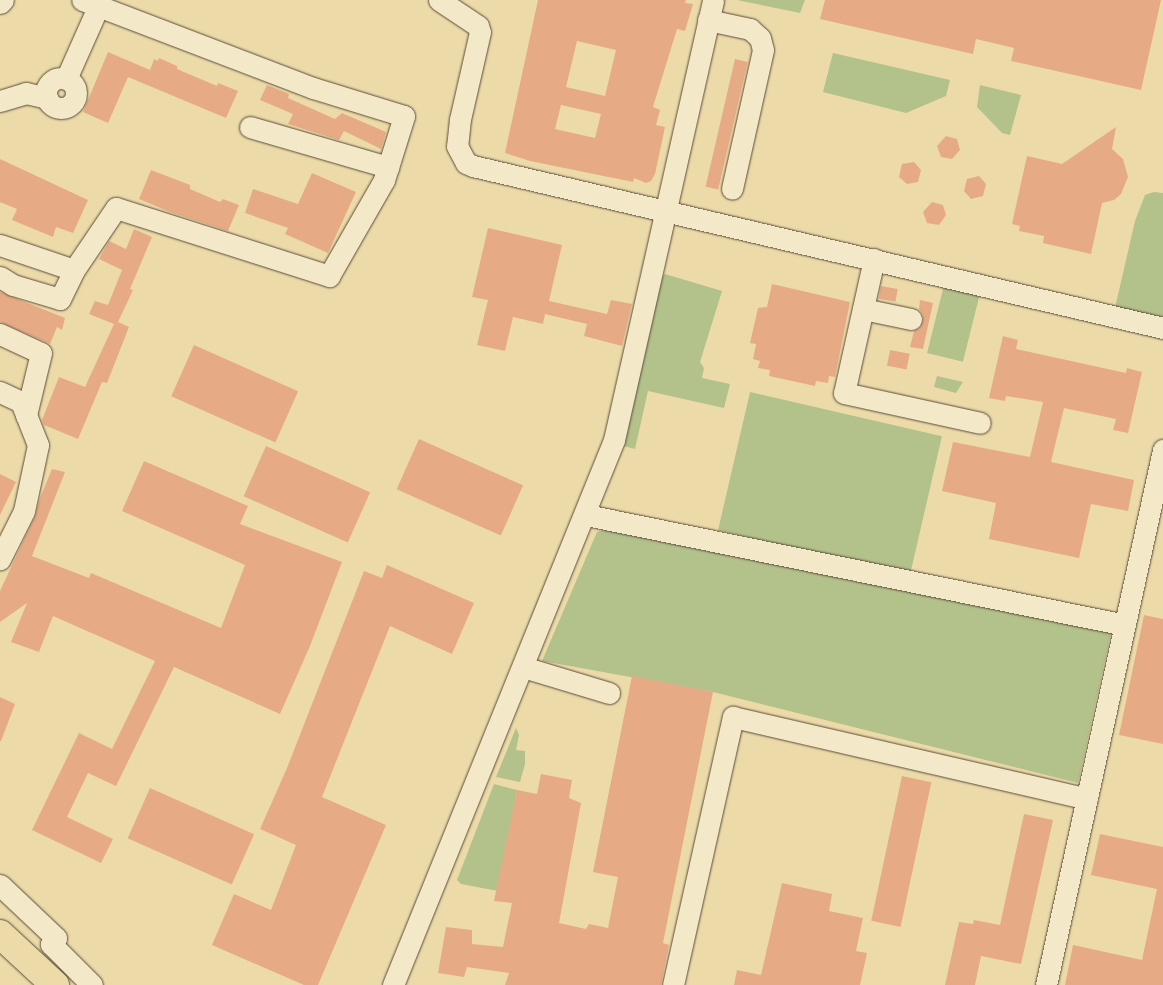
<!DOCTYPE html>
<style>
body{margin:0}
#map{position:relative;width:1163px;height:985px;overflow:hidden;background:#ecdba9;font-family:"Old Standard TT",serif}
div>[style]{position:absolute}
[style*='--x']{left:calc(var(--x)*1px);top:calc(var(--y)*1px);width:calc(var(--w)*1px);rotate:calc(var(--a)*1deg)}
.green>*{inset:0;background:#b3c18b;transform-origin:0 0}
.building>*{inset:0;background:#e6ab85;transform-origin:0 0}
.roads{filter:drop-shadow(0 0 1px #5b4b39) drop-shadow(0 0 1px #5b4b39)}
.minor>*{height:21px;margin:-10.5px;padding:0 10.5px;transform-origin:10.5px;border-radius:10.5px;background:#f3e8c7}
.minor>.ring{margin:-10.5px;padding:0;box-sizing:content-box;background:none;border:21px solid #f3e8c7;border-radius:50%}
.highway>*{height:28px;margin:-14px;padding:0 14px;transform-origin:14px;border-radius:14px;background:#ecdba9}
span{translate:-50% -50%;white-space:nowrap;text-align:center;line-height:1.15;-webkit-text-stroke:4px #f3e8c7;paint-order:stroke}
</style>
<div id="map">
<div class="green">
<div style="clip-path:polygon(737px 0,805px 0,800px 13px)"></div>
<div style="clip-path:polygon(833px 53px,950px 80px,946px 96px,906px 113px,823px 92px)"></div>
<div style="clip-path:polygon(980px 85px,1021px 95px,1010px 135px,1002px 133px,977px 107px)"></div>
<div style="clip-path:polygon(1154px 192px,1163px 193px,1163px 318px,1115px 308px,1135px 221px,1145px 195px)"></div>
<div style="clip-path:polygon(665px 274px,722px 291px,700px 362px,704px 368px,702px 378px,730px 384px,724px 408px,648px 391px,635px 449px,620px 445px,656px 284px)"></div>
<div style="left:944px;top:285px;width:37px;height:70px;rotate:14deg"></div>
<div style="clip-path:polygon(937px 376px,963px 382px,956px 393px,934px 387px)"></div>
<div style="left:750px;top:392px;width:197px;height:142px;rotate:13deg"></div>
<div style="clip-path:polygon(613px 527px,1112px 628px,1078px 783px,713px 692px,542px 661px,597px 532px)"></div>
<div style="clip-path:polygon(516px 728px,519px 735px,516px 750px,525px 751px,525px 764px,520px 782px,496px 777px)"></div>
<div style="clip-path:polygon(494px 784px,517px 790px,498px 891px,461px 884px,457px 880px)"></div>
</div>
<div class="building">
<div style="clip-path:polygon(evenodd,538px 0,686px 0,685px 3px,693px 4px,685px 31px,677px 29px,653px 107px,660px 110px,656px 125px,665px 127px,655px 174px,651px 181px,646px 183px,634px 178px,633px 182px,530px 161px,505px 153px,538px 0,577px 41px,616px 50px,605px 96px,566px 87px,577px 41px,538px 0,561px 105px,601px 114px,595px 138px,555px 129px,561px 105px)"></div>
<div style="clip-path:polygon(825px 0,1161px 0,1141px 90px,1011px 61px,1014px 48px,976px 39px,973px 54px,820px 19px)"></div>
<div style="clip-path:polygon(108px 52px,150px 70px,154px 59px,158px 61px,159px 58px,177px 66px,177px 69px,217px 86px,218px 83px,238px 91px,226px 118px,128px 77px,108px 123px,83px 112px)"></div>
<div style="left:735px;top:59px;width:13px;height:131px;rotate:13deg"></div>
<div style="clip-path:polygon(267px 85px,289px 94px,288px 98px,335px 119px,342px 113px,386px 132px,381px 149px,344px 131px,339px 140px,288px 124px,293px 114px,260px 100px)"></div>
<div style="clip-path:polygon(1116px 127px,1112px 149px,1123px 159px,1128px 177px,1121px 194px,1114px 200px,1102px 203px,1091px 254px,1043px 243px,1044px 236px,1019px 231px,1020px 226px,1012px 224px,1027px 156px,1062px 164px)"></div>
<div style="clip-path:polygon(946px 136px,957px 139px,960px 150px,952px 159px,941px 157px,937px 146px)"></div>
<div style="clip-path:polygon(0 159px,88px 200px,73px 233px,56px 227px,53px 237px,12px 220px,17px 209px,0 202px)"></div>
<div style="clip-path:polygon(914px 162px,921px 170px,918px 182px,907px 184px,899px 177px,902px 164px)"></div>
<div style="clip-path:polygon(151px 170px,190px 185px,190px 189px,220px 202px,223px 199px,239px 205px,228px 231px,170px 212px,139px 199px)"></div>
<div style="clip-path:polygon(312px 173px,356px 192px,328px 253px,285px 234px,288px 228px,245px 213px,253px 189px,298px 204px)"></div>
<div style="clip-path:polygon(979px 176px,986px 184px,983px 196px,971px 199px,964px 191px,967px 179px)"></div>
<div style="clip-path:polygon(932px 202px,943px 205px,946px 215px,939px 225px,927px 223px,923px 212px)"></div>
<div style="clip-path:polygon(488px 228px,562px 245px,549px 301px,607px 314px,611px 300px,632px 304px,622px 346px,584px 336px,587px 324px,545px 314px,543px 324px,513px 317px,505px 351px,477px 345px,488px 300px,472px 297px)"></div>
<div style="clip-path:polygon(134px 229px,152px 237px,130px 289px,133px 290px,118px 322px,129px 327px,107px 383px,102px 382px,78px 439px,44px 425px,42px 420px,59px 377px,85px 387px,114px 324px,89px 314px,95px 301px,108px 305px,122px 270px,99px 259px,109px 241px,126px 249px)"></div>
<div style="clip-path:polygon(772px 284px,850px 302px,835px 377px,829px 376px,828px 383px,816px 381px,815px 386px,769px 376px,770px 370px,758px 368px,760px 361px,753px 359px,756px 344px,750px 343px,758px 308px,767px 307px)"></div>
<div style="left:881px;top:286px;width:17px;height:13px;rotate:10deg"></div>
<div style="clip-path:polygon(0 292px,65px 318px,62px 330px,57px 327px,50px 344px,0 322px)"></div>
<div style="clip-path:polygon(920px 300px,933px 303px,923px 349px,910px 347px,914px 331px,920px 328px,923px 322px,923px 315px,919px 309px)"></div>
<div style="clip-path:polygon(1003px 336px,1018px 340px,1016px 349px,1126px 373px,1127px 368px,1142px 372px,1128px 433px,1113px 430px,1116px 419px,1064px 408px,1051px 462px,1134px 480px,1128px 511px,1091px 504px,1079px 558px,989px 539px,996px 503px,942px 491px,953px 442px,1030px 457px,1043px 402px,1006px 396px,1005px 401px,989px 398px)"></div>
<div style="left:194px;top:345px;width:114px;height:56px;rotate:24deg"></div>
<div style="left:890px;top:350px;width:20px;height:16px;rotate:11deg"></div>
<div style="left:419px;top:439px;width:114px;height:55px;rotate:24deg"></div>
<div style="left:266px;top:446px;width:114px;height:55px;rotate:24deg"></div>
<div style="clip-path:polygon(144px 461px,248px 506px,240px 524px,342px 562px,310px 646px,280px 714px,174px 667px,116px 786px,88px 773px,67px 817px,113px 839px,101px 863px,32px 830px,79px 733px,112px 749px,155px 661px,53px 616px,39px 652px,11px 642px,27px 603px,0 622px,0 591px,35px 516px,40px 498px,52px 469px,65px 472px,32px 556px,89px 578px,91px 573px,221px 628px,245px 565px,122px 511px)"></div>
<div style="clip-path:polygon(0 474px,16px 482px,0 515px)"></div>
<div style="clip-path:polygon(387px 565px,474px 603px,452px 654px,390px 626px,322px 797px,386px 825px,318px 985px,304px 985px,212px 945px,234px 894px,271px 910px,296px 845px,260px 829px,287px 768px,364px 571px,382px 578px)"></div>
<div style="clip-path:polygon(1144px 615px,1163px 619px,1163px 744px,1119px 735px)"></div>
<div style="clip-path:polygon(632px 676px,713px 692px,663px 943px,669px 945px,661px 985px,505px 985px,509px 973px,467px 967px,464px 977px,438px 973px,446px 927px,472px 930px,472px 944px,503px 947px,512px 903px,494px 901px,517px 790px,537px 794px,541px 774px,572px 780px,569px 798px,581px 803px,559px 923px,586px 929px,589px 924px,608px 928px,618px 877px,593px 872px)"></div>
<div style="clip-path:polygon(0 697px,15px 704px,1px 741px,0 741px)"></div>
<div style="left:902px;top:776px;width:30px;height:148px;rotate:12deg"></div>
<div style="left:150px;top:788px;width:114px;height:55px;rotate:24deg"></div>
<div style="clip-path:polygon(1024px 814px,1053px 820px,1021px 964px,981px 956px,975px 985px,945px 985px,959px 922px,973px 924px,974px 920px,1000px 925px)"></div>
<div style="clip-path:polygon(1100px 834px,1163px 847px,1163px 985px,1065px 985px,1073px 945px,1142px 960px,1157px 889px,1091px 875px)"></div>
<div style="clip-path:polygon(782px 883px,832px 894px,829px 911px,863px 918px,856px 951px,867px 953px,860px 985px,734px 985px,737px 970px,761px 975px)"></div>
</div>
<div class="roads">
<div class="minor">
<div style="--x:439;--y:0;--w:47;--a:33.7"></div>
<div style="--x:478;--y:26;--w:6;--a:72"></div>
<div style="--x:480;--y:32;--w:89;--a:102.9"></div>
<div style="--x:460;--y:119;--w:27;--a:96"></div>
<div style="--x:457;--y:146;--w:19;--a:62"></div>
<div style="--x:466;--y:163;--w:8;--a:23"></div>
<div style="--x:473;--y:166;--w:709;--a:13.21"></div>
<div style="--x:0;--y:3;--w:4;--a:-45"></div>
<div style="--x:708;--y:20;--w:43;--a:12.1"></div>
<div style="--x:750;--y:29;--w:13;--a:42"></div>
<div style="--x:760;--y:38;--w:12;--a:76"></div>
<div style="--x:763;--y:50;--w:142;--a:102.6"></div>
<div class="ring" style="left:46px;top:78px;width:9px;height:9px"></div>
<div style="--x:66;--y:79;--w:79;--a:-66"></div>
<div style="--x:0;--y:101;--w:27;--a:-17"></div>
<div style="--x:26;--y:93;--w:22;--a:13"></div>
<div style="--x:250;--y:127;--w:144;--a:16.2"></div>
<div style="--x:0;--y:245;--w:78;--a:18.7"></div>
<div style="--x:74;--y:270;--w:75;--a:-55.9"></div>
<div style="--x:116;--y:208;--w:224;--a:17.7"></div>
<div style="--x:329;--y:276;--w:111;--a:-60.2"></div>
<div style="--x:384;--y:180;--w:67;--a:-72.6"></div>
<div style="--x:404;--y:116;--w:95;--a:-162.9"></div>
<div style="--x:313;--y:88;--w:247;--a:-159.1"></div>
<div style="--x:874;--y:259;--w:137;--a:102.6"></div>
<div style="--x:844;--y:393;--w:139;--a:12.4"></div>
<div style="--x:0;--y:277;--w:15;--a:32"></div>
<div style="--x:13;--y:285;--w:49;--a:16.6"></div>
<div style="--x:60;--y:299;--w:32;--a:-64"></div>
<div style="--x:863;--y:309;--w:49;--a:11.8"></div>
<div style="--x:0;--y:334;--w:45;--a:24.9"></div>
<div style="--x:41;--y:353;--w:64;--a:103.6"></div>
<div style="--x:0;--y:392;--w:23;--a:25"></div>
<div style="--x:21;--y:402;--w:46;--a:68.4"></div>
<div style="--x:38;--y:445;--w:67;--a:102"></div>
<div style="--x:24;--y:511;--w:54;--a:116.6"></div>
<div style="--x:586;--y:515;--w:550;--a:11.53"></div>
<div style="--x:523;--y:667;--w:90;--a:16.8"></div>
<div style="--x:0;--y:885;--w:77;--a:43.4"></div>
<div style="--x:56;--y:938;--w:8;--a:130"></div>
<div style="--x:51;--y:944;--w:58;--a:45"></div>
<div style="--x:393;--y:985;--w:588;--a:-67.93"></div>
<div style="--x:614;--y:440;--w:451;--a:-77.3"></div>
<div style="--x:673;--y:985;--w:275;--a:-77.4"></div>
<div style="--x:733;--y:717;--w:363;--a:13"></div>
<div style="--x:1046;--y:985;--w:548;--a:-77.66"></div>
</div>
<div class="highway">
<div style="--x:0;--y:934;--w:75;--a:42.8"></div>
</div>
</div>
</div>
